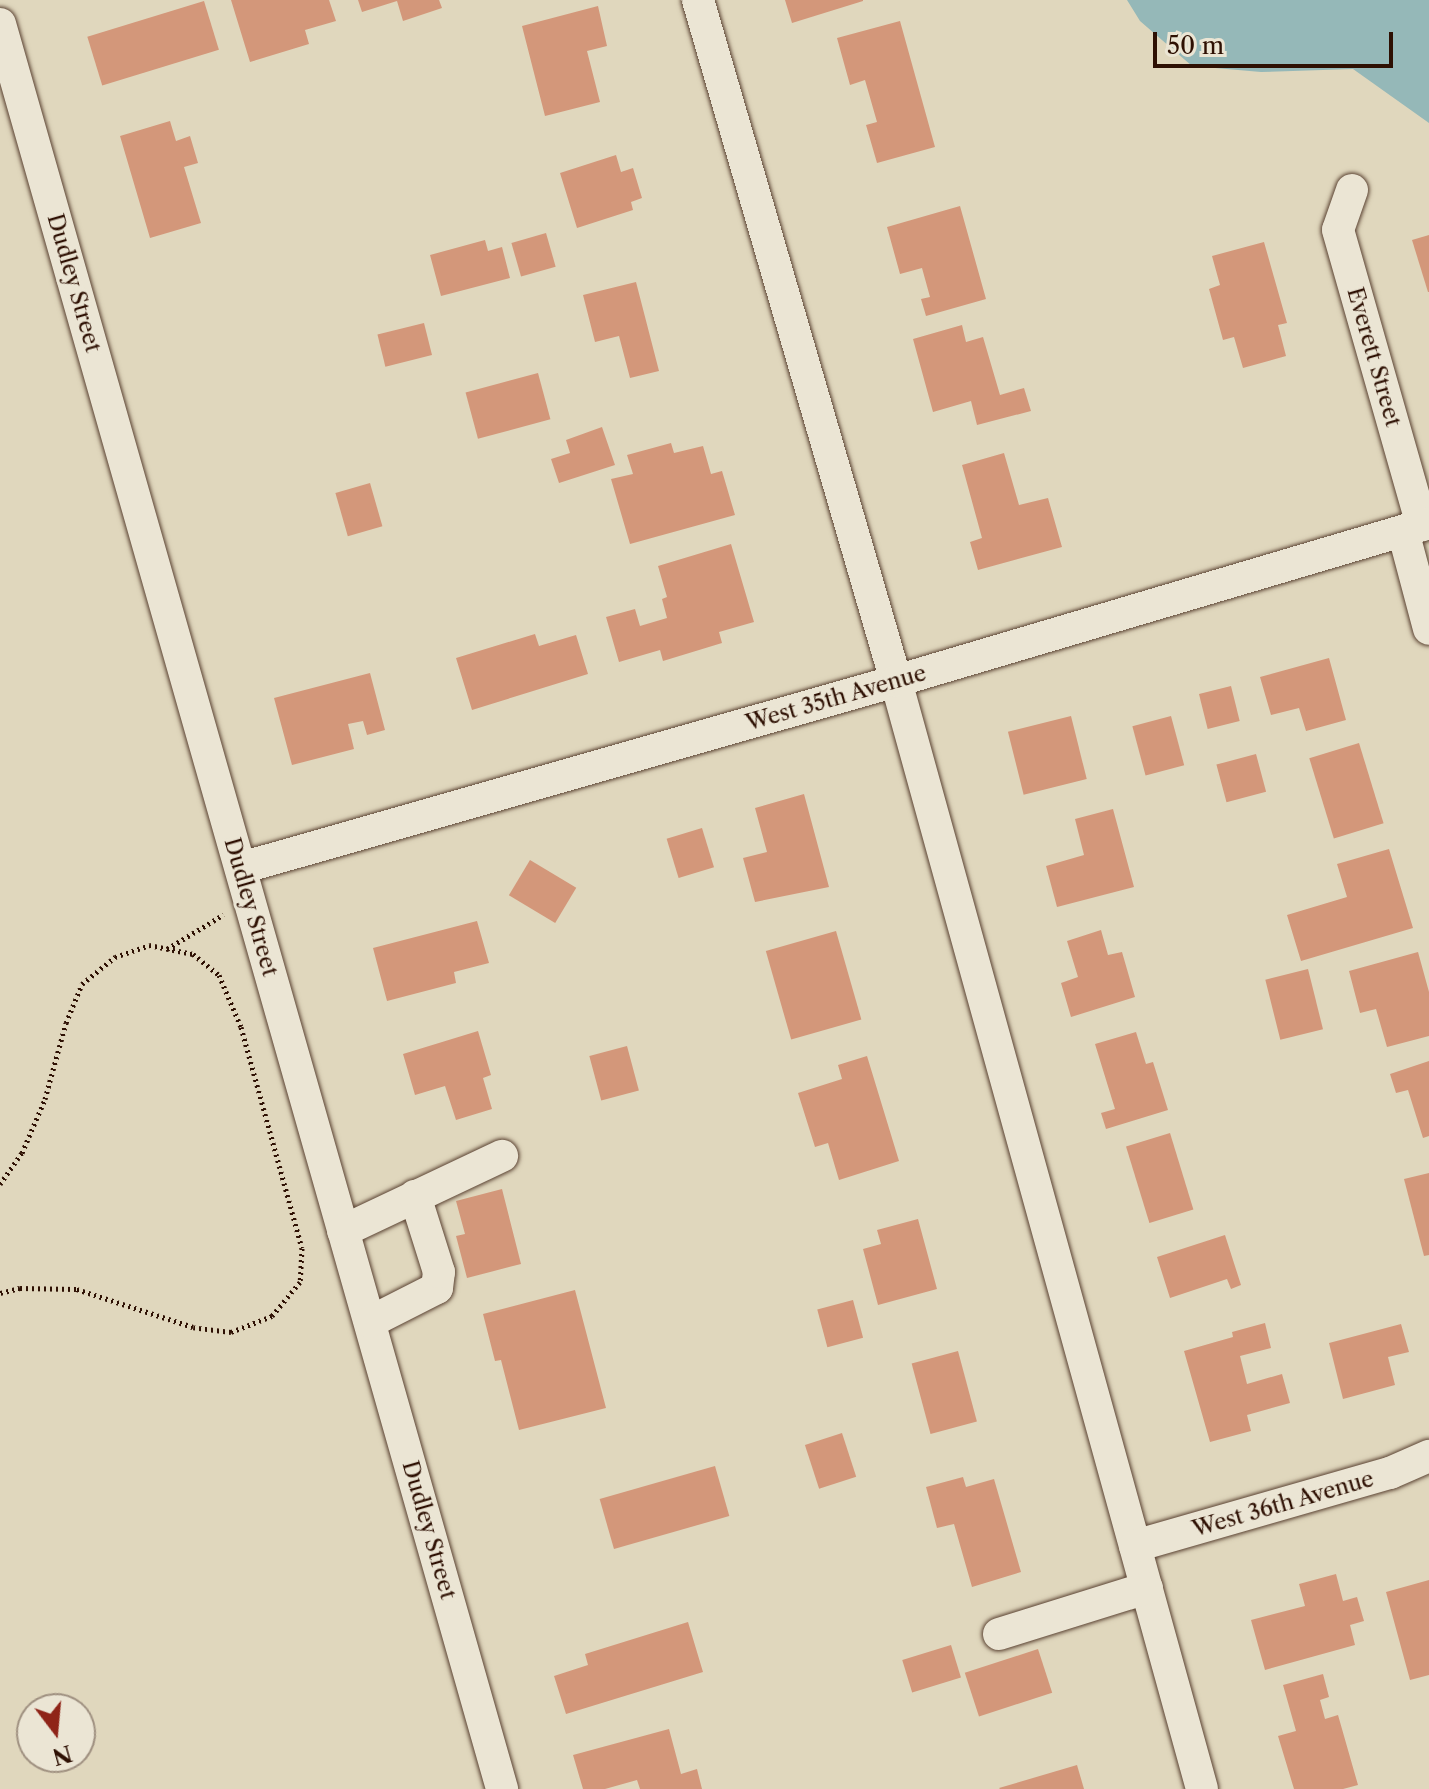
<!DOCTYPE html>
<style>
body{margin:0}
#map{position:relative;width:1429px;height:1789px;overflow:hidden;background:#e0d7bd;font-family:"Libre Caslon Text",serif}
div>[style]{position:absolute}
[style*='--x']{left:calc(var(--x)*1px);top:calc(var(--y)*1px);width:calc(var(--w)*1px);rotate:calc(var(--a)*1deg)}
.water>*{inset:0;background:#95b8b8}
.building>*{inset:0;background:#d3977a;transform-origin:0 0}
.path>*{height:5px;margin-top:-2.5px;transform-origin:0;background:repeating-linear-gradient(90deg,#2e1003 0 2px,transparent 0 6px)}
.roads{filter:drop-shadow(0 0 2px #5a4232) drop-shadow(0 0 2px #5a4232)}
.minor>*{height:32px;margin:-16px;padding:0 16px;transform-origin:16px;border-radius:16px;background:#ebe5d4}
span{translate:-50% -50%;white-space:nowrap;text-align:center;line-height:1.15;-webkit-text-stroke:6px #ebe5d4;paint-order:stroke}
.street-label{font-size:22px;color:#2e1003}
.north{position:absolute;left:16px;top:1693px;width:80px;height:80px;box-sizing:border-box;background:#ebe5d4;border:2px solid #9f9080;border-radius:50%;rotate:164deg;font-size:22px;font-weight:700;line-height:32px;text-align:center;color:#2e1003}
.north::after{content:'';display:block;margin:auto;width:28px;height:36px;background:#8f2418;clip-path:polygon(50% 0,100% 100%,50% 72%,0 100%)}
.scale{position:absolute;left:1153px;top:32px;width:240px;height:36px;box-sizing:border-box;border:4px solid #2e1003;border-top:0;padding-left:10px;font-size:24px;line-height:28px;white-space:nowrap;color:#2e1003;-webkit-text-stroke:6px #ebe5d4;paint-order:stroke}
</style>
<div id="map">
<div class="water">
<div style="clip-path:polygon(1127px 0,1429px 0,1429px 123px,1353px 69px,1261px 72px,1192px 66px,1140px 21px)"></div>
</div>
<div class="building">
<div style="clip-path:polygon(231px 0,329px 0,336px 21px,305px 30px,309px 44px,250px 62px)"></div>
<div style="clip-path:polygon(358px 0,439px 0,442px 8px,403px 21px,397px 1px,362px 12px)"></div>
<div style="clip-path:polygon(785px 0,863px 0,863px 1px,792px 23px)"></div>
<div style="left:204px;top:1px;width:51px;height:122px;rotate:73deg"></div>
<div style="clip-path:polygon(598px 6px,607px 46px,587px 51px,600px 102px,545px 116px,522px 26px)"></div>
<div style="clip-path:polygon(900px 21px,935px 147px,877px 163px,866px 125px,877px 122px,865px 80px,850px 85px,837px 38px)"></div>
<div style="clip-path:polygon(170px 121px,176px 141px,190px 136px,198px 163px,184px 167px,201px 223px,150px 238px,120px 136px)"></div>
<div style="clip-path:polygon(616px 155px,621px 172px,633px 168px,642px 198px,631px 202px,633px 210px,577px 228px,560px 173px)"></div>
<div style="clip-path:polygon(960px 206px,986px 299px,926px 316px,921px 299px,930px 297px,922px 268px,900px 274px,887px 227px)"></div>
<div style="left:546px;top:233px;width:35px;height:36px;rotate:74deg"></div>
<div style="clip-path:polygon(1429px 235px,1429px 292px,1428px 292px,1412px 240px)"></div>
<div style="clip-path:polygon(485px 240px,488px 251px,502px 247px,510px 278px,441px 296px,430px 255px)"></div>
<div style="clip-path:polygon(1264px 242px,1287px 323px,1278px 325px,1286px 356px,1243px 368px,1234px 337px,1223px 340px,1209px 289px,1220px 285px,1212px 256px)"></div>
<div style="clip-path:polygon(636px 282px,659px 371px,630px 378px,619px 336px,595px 342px,583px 295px)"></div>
<div style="left:424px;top:323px;width:33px;height:48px;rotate:76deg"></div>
<div style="clip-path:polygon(962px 325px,966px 342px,983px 337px,1000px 395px,1024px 388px,1031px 411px,977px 425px,971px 401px,933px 412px,913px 339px)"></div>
<div style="left:538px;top:373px;width:48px;height:75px;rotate:75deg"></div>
<div style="clip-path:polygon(602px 427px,615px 465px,559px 483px,551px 459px,570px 453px,566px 440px)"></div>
<div style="clip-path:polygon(671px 443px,674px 453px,703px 446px,711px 474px,722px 471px,735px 515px,630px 544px,611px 479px,633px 474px,627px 455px)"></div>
<div style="clip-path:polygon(1004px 453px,1019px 505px,1048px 498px,1062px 547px,978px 570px,970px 542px,982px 538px,962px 465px)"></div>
<div style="left:370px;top:483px;width:45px;height:36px;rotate:74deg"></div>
<div style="clip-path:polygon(731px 544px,754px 622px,719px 632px,722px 643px,663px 661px,660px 650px,619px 662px,606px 617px,635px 609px,640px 626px,667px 618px,662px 599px,667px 597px,658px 566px)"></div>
<div style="clip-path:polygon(535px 634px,539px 646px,576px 635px,588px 674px,472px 710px,456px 658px)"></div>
<div style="clip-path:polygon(1329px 658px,1346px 720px,1306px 731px,1299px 708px,1271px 715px,1260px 677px)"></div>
<div style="clip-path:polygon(370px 673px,385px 730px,367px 735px,363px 721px,348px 724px,354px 749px,292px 765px,274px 698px)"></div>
<div style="left:1231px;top:686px;width:36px;height:33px;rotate:76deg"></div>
<div style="left:1071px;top:716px;width:65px;height:65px;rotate:76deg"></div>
<div style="left:1171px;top:716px;width:51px;height:40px;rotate:75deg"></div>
<div style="left:1359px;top:743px;width:84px;height:52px;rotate:73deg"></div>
<div style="left:1256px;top:754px;width:39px;height:41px;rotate:75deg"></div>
<div style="clip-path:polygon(804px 794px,829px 887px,755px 902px,743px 858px,767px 852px,755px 808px)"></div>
<div style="clip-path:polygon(1113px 809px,1134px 887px,1057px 907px,1046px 866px,1084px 855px,1075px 819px)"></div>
<div style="left:702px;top:828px;width:41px;height:37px;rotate:73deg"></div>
<div style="clip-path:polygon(1389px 849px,1413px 928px,1301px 961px,1287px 915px,1347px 897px,1337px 864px)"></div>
<div style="left:530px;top:860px;width:54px;height:41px;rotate:31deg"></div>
<div style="clip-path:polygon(477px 921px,489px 963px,454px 972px,456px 983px,387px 1001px,373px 948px)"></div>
<div style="clip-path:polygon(1101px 930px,1108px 955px,1122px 952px,1135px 997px,1071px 1017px,1061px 983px,1078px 977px,1067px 941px)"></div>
<div style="left:836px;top:931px;width:92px;height:73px;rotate:74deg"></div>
<div style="clip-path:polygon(1418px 952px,1429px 992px,1429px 1036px,1387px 1047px,1376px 1009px,1360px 1013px,1349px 971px)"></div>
<div style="left:1308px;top:969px;width:62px;height:44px;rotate:76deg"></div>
<div style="clip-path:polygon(478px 1031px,491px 1075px,483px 1078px,492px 1109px,456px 1120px,445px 1086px,415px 1095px,403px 1054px)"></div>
<div style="clip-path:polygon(1136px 1032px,1146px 1064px,1153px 1062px,1168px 1110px,1106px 1129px,1101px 1113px,1115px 1109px,1095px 1044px)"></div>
<div style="left:627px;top:1046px;width:46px;height:39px;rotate:75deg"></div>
<div style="clip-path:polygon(867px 1056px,899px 1161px,839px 1180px,828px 1143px,815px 1147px,798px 1093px,842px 1079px,838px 1065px)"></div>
<div style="clip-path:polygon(1429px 1061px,1429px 1136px,1423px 1138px,1408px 1090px,1396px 1093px,1390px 1074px)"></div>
<div style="left:1170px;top:1133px;width:80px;height:46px;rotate:73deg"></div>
<div style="clip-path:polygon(1429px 1173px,1429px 1255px,1424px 1256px,1404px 1179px)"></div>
<div style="clip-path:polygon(502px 1189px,521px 1264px,467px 1278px,456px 1236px,465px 1234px,456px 1201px)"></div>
<div style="clip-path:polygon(918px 1219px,937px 1289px,878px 1305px,863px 1249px,881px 1244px,877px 1230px)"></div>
<div style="clip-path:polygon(1225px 1235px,1241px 1285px,1231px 1289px,1227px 1279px,1170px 1298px,1157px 1257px)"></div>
<div style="clip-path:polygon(575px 1290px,606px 1408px,519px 1430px,501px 1360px,495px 1361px,483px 1314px)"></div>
<div style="left:853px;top:1300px;width:39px;height:37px;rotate:75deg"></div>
<div style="clip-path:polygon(1265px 1323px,1271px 1348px,1240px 1356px,1247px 1384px,1282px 1374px,1290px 1403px,1247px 1415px,1251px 1431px,1210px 1442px,1184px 1351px,1233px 1337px,1232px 1332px)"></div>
<div style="clip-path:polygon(1401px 1324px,1409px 1352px,1388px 1357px,1395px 1385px,1343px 1399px,1329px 1343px)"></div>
<div style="left:958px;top:1351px;width:73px;height:48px;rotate:75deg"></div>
<div style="left:842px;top:1433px;width:46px;height:39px;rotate:72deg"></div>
<div style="left:715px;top:1466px;width:52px;height:120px;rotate:74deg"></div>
<div style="clip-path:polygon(963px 1477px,966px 1487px,994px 1479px,1021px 1572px,972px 1587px,954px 1524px,937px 1528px,926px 1487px)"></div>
<div style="clip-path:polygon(1336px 1574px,1343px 1601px,1357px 1597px,1364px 1621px,1350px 1625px,1355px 1645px,1265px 1670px,1251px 1620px,1305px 1606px,1299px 1584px)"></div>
<div style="clip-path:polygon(1429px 1580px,1429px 1675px,1410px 1680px,1386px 1592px)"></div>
<div style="clip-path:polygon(688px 1622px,703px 1672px,566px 1714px,554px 1676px,588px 1665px,585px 1654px)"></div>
<div style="left:951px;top:1645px;width:34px;height:51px;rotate:73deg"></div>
<div style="left:1038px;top:1649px;width:46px;height:77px;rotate:72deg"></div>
<div style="clip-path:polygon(1323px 1674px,1329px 1697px,1320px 1700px,1325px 1719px,1338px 1715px,1358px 1785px,1343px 1789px,1294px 1789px,1278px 1736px,1296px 1731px,1283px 1685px)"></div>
<div style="clip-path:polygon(669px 1729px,681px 1774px,697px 1769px,702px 1789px,640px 1789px,637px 1780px,605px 1789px,583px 1789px,573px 1755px)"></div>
<div style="clip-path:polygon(1077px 1765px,1084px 1789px,1000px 1789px,999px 1788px)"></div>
</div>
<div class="path">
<div style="--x:167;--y:949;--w:66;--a:-31.3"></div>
<div style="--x:0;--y:1184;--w:38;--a:-55"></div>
<div style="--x:22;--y:1153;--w:59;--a:-66.9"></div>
<div style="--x:45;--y:1099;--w:79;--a:-74.6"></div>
<div style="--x:66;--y:1023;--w:42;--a:-67.7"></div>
<div style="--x:82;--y:984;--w:43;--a:-39.3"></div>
<div style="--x:115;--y:957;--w:36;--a:-19"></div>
<div style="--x:149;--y:945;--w:45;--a:11.6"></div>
<div style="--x:193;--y:954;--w:33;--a:39"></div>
<div style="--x:219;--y:975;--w:56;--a:67.1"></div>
<div style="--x:241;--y:1027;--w:229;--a:74.6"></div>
<div style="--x:302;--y:1248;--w:34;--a:93"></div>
<div style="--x:300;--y:1282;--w:44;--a:129.5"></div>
<div style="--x:272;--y:1316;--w:44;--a:158.7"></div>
<div style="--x:231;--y:1332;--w:38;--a:-173"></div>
<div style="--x:193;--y:1327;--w:123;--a:-162"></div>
<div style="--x:76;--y:1289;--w:56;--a:-179"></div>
<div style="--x:20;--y:1288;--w:21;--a:166"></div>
</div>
<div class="roads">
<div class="minor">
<div style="--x:698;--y:0;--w:709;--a:73.79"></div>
<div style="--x:896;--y:681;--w:1149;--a:74.56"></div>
<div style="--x:0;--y:24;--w:1835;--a:74.12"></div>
<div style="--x:1352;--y:190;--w:42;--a:109.3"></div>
<div style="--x:1338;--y:230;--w:307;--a:74.1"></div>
<div style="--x:1403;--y:531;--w:101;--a:75.1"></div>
<div style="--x:241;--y:868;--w:681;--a:-15.93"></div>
<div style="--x:896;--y:681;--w:556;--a:-16.51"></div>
<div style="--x:343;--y:1231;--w:176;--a:-25.3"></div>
<div style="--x:370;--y:1322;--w:75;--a:-26.9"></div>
<div style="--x:437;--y:1288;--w:16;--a:-83"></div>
<div style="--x:439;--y:1272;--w:80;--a:-107.5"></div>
<div style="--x:1135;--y:1546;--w:265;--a:-16"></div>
<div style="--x:1390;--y:1473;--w:43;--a:-23.6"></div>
<div style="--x:999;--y:1634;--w:155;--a:-17.3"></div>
</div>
</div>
<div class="street-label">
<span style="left:74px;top:283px;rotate:74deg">Dudley Street</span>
<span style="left:1374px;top:357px;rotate:74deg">Everett Street</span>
<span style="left:836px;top:698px;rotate:-16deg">West 35th Avenue</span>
<span style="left:251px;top:907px;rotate:74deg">Dudley Street</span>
<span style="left:1283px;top:1504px;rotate:-16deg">West 36th Avenue</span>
<span style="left:429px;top:1530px;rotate:74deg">Dudley Street</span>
</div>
<div class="north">N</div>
<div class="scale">50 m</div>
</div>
